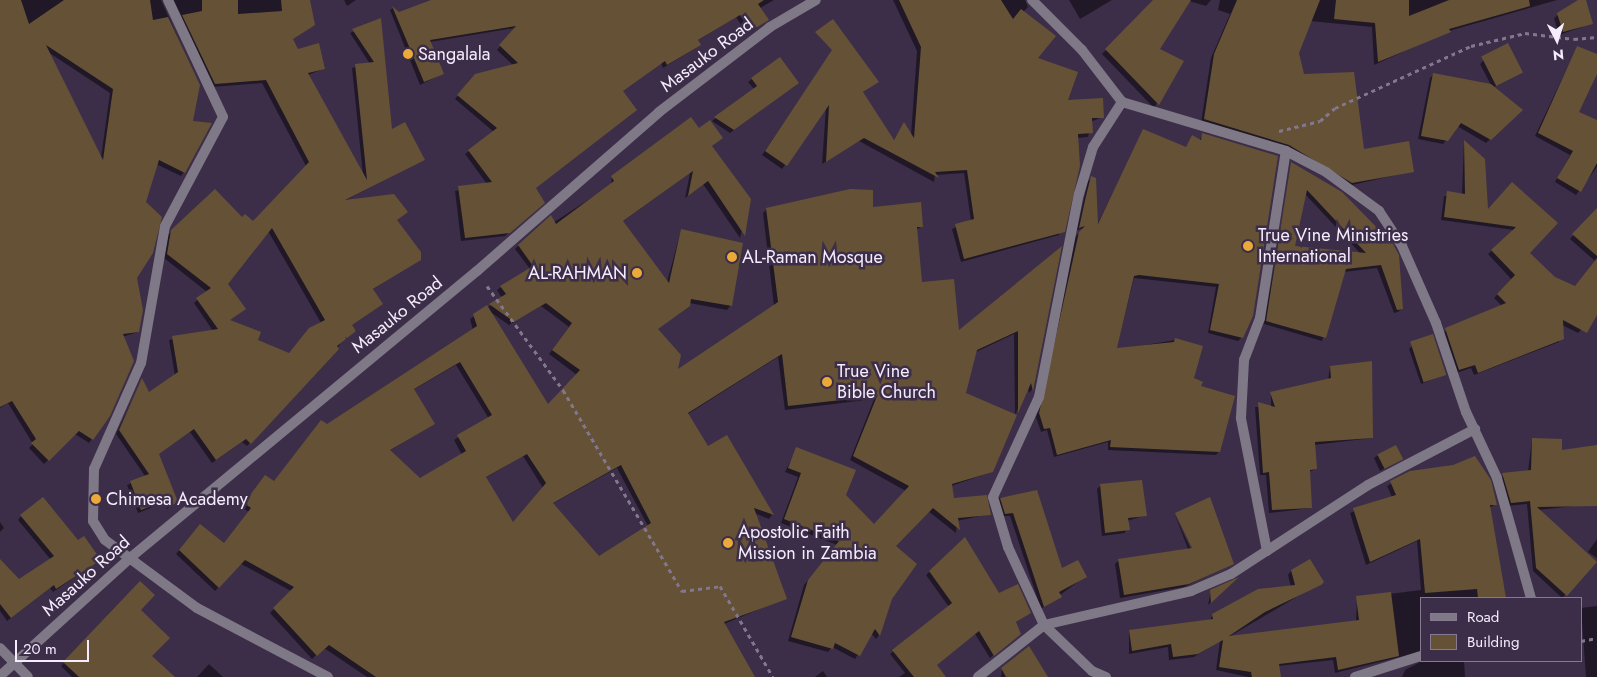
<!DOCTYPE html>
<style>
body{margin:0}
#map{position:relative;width:1597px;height:677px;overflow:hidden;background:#3c2e48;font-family:Jost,sans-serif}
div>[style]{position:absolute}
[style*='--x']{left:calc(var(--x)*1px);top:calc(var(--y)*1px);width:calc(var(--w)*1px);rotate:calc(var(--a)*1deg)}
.shadow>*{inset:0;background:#0007}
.building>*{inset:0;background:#655236;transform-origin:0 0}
.path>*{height:3px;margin-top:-1.5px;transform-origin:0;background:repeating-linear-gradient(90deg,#83778d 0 4px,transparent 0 8px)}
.minor>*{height:10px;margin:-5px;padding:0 5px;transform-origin:5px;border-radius:5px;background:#7f7886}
.dots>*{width:14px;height:14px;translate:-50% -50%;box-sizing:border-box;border:2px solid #3c2e48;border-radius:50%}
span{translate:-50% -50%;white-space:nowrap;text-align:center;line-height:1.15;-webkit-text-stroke:5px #3c2e48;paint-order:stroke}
.poi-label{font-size:18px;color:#f5ecfd}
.left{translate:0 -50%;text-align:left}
.right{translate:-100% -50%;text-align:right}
.street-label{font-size:18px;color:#f5ecfd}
.legend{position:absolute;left:1420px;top:597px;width:162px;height:65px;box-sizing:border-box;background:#3c2e48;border:1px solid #867a90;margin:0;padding:6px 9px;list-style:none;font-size:15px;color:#f5ecfd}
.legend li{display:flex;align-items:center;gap:10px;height:25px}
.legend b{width:25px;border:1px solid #867a90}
.north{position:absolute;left:1532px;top:15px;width:50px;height:50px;-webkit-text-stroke:4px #3c2e48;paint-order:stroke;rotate:175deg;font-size:14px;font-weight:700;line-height:20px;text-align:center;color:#f5ecfd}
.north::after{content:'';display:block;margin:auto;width:18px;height:22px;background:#f5ecfd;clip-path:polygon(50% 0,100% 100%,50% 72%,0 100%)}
.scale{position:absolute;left:15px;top:640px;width:74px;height:22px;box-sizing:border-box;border:2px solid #f5ecfd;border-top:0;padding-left:6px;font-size:15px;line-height:18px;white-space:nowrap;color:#f5ecfd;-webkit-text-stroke:4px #3c2e48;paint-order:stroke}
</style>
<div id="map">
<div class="shadow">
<div style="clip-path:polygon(evenodd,0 0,161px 0,199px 85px,184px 172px,181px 176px,156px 164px,144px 202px,135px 278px,138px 332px,122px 337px,92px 439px,89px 443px,75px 434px,44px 464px,29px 448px,33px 444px,8px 403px,0 408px,0 0,48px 52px,110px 93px,101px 158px,48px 52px)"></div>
<div style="clip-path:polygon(evenodd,169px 0,309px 0,314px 25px,292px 39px,298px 50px,323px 69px,308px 75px,363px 175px,352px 68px,370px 64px,350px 33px,380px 20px,391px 131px,424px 160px,344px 201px,396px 220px,420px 260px,372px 290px,337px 349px,247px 446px,242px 442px,212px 463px,190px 432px,158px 454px,177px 502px,167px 509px,163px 503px,138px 513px,127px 485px,145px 476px,116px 434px,142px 380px,148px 394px,175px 376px,169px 340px,213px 331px,194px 303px,207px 292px,164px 258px,168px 235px,215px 191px,242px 218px,253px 222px,306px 166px,262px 83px,212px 87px,169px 0,268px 231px,321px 323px,288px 354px,256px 341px,229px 320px,227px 284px,268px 231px)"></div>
<div style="clip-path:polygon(344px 0,356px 0,347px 6px)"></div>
<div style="clip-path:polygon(435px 0,774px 0,760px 8px,764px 23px,747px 34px,736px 17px,697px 41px,696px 48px,663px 68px,661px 63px,622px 91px,535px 188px,539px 206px,505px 236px,461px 241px,455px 191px,487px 184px,465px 154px,494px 132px,455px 99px,471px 79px,514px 66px,497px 50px,515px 28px,430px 42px,442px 74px,420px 85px,390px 10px,393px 8px,399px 13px)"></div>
<div style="clip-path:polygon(893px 0,1025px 0,1028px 7px,1023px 12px,1036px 59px,1066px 101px,1102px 117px,1091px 122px,1088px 137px,1077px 138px,1059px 235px,961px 262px,952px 229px,971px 221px,964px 173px,935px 175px,934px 182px,859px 141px,822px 164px,826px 107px,782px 169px,762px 155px,826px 60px,878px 82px,862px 93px,893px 141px,904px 124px,911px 135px,917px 51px)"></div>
<div style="clip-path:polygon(1069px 0,1112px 0,1080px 19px)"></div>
<div style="clip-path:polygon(1155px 0,1211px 0,1206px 6px,1189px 1px,1158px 50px,1183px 61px,1154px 108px,1102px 54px)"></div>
<div style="clip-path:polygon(1220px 0,1557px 0,1449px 31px,1374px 65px,1372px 27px,1310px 21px,1298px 52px,1303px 75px,1363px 150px,1413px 171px,1348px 186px,1285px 148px,1201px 123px,1211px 58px,1230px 14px,1218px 10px)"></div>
<div style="clip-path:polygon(1580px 0,1584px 0,1591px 24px,1559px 35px,1554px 18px)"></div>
<div style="clip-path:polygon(1577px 47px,1597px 56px,1597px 71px,1578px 113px,1597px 122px,1597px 167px,1576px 195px,1555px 182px,1570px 155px,1535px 136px)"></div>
<div style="clip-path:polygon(1484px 60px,1522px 72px,1494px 87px,1521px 110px,1486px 143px,1457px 126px,1443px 144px,1418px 139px,1430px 78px,1433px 75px,1491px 85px,1480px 64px)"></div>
<div style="clip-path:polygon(752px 79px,794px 86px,730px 133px,712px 121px,754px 89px,748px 82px)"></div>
<div style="clip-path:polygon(evenodd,691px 119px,699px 130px,721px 138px,711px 147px,750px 199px,740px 238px,703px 184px,685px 198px,690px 173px,622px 222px,667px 282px,681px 230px,742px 244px,730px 306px,727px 310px,689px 303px,657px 329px,677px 372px,774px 306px,763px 213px,767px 209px,871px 208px,922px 226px,916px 230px,921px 283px,958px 332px,1060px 249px,1032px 390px,1029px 393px,1028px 387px,1015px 415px,1014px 334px,976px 352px,965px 394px,992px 472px,951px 486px,953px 500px,990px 514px,957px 521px,956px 533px,928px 511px,895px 546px,891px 599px,879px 635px,876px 639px,871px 633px,855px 659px,832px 647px,828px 652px,788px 641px,804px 585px,837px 545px,781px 523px,798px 477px,785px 472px,797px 448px,874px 526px,906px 491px,850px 460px,874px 399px,785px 410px,778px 357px,688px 414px,707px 447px,726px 437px,772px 515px,769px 519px,754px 513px,786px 598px,724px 624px,753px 677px,367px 677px,324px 648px,312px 659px,270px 613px,291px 591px,241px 564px,215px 591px,176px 554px,197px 529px,224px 545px,249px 512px,241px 507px,265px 476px,273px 483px,327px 426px,473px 330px,470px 319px,502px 298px,497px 290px,501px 287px,530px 269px,515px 249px,519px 245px,611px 185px,612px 177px,691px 119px,541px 306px,569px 327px,549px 354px,577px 375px,547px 406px,489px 311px,509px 325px,541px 306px,691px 119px,456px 365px,489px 419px,454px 440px,462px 455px,420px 479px,389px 451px,433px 424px,413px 390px,456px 365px,691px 119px,523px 456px,543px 488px,512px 524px,485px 478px,523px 456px,691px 119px,617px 468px,648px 526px,598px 558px,552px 504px,617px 468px)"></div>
<div style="clip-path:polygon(1144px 130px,1185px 148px,1193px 137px,1199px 140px,1203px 135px,1242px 337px,1238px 341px,1208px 333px,1216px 287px,1134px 278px,1116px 350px,1175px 340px,1199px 387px,1219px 451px,1216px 455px,1108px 450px,1108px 442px,1054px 457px,1047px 430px,1041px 432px,1036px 417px,1075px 237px,1085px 228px,1077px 230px,1088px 181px,1092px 178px,1097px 225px)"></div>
<div style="clip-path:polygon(1464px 141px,1484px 159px,1486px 212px,1512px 184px,1529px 253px,1554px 278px,1575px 287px,1595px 261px,1570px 239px,1592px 215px,1597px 220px,1597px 313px,1578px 333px,1562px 325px,1559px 342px,1474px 375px,1471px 368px,1456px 373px,1442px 333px,1502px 306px,1494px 298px,1512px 280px,1488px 254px,1514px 230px,1441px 220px,1444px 196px,1462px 195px)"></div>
<div style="clip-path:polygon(evenodd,1292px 163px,1397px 256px,1402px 308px,1398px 312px,1394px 313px,1377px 268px,1344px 272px,1322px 341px,1264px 324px,1292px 163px,1305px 194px,1360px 253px,1294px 247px,1305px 194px)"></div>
<div style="clip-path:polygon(1412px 346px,1445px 374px,1421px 384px,1409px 349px)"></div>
<div style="clip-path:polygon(1330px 367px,1372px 438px,1314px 445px,1316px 469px,1309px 472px,1311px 508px,1269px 513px,1266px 475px,1260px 475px,1255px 407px,1271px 407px,1271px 393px,1328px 380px)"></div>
<div style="clip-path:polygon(1532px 439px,1561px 452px,1597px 447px,1597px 475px,1575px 506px,1538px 510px,1576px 583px,1562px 598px,1533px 571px,1527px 504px,1508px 506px,1499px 477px,1528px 471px)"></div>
<div style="clip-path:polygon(1378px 455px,1401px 459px,1380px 471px,1374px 458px)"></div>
<div style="clip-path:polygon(1411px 472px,1496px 504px,1489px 508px,1505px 598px,1421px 598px,1421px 657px,1420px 652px,1335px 673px,1333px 660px,1278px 666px,1279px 677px,1248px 677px,1216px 670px,1220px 641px,1194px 657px,1169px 660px,1168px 647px,1129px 654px,1129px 631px,1209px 621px,1213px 615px,1291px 587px,1288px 575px,1291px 571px,1322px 582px,1227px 638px,1356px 622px,1357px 598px,1421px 590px,1417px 541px,1366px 565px,1350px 513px,1392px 497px,1387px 486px)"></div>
<div style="clip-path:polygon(1101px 485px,1146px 515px,1127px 521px,1125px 533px,1102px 536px,1097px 489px)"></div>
<div style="clip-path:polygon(1037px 492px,1061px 570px,1086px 576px,1041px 609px,1010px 516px,1002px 516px,999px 498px)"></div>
<div style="clip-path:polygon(1175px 515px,1193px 554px,1233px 563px,1184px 587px,1120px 598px,1115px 564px,1119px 560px,1188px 549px)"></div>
<div style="clip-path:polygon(21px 516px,78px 541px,96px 563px,53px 592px,50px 588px,7px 621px,0 611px,0 561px,19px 581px,51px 560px,18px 520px)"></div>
<div style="clip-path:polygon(0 522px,4px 528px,0 532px)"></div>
<div style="clip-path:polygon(965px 539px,998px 595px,1030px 613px,1015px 623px,1016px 637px,990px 658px,975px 634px,935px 665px,944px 677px,899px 677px,905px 673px,890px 654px,949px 607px,926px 575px)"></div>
<div style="clip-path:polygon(1597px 539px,1597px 558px,1588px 552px)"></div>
<div style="clip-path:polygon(1233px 581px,1208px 605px,1211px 591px)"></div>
<div style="clip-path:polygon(140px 583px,139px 610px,151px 656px,174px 677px,72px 677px,61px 666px)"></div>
<div style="clip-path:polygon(1597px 606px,1597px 677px,1586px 677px,1581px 608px)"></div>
<div style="clip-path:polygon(1422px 661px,1464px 661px,1465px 677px,1402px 677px,1405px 670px)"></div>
<div style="clip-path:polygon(209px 664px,223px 677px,197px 677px)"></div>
<div style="clip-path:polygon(1002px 669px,1046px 677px,1001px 677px)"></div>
<div style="clip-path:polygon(823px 671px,827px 677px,815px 677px)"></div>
</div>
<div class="building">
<div style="clip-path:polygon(evenodd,0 0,21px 0,29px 24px,64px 0,150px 0,153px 20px,168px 17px,200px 85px,193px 121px,212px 123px,185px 173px,159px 160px,146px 202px,162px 217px,153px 253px,137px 278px,143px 310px,139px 332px,123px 334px,134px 361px,110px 416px,93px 440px,79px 431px,49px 461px,31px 443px,36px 439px,12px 401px,0 407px,0 0,46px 45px,113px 89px,103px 160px,46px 45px)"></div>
<div style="clip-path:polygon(evenodd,202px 0,238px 0,238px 14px,282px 11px,281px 0,310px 0,315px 25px,293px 39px,298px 49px,319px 43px,325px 69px,308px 73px,367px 180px,355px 64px,374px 62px,352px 29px,381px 18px,392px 129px,405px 122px,425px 160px,345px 200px,394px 194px,408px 212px,397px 220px,421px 252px,421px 260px,373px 289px,383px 304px,352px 325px,356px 331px,337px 346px,339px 349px,251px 444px,246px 439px,216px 460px,194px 429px,159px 454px,178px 502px,171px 506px,167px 500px,141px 510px,130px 481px,149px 474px,119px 430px,142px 378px,149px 392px,178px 372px,172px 336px,218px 329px,196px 298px,211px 288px,167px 254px,171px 230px,215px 189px,242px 217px,245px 214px,253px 221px,309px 162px,266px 80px,215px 84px,182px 15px,202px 11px,202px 0,272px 228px,325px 320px,309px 328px,289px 353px,258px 340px,261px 332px,230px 320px,246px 309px,228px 284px,272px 228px)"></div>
<div style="clip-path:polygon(431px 0,764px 0,758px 4px,769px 20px,751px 31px,740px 15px,698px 40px,701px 45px,667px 65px,665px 61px,623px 91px,637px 110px,536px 188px,545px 203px,510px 233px,465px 238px,458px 186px,492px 182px,468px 150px,497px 128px,457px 95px,475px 74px,518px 63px,499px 45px,516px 26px,430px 40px,444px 74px,424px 82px,392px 6px,399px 12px)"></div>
<div style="clip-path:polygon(899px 0,1001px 0,1013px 19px,1021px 9px,1056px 36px,1038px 58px,1078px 72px,1068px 100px,1103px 98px,1104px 118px,1092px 118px,1093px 133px,1078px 134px,1080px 166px,1065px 232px,964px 259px,955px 224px,974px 219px,967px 170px,935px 172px,939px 178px,864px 138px,826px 162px,829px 105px,787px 166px,765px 151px,832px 50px,815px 32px,833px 19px,879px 82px,863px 92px,894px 140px,904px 122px,914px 138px,921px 47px)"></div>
<div style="clip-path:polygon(1153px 0,1191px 0,1160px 49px,1184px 61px,1159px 105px,1105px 49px)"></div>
<div style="clip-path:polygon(1237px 0,1320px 0,1299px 53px,1304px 74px,1354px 72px,1364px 149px,1409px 141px,1414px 172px,1352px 183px,1289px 145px,1204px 119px,1214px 54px)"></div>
<div style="clip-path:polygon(1336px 0,1409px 0,1409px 16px,1449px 0,1529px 0,1530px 6px,1449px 29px,1451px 32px,1378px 62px,1375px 23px,1334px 19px)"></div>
<div style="clip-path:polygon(1578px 0,1586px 0,1593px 24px,1563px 32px,1557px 13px)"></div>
<div style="left:1508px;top:43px;width:33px;height:30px;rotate:63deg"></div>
<div style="clip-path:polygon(1577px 46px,1597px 54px,1597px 74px,1579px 112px,1597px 120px,1597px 163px,1581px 192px,1557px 178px,1573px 151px,1538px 133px)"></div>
<div style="clip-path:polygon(780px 57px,799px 83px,734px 130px,714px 117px,757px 86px,751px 78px)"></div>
<div style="clip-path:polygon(1433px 73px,1491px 84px,1523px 110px,1491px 140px,1461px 123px,1448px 141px,1421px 136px)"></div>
<div style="clip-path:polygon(evenodd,691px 117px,699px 128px,710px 120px,723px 138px,712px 146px,751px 199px,745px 236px,708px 181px,688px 196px,693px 171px,623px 221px,669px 283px,681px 229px,743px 243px,732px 306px,691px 299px,690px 306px,658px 329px,681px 355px,678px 369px,778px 302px,766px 208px,850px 189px,873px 190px,873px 207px,921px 202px,923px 227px,917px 227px,922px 282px,954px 279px,959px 330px,1062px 246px,1033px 391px,1031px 383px,1018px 413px,1018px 331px,977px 350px,966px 393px,1017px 415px,993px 472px,952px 484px,954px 498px,987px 495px,991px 515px,958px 518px,960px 530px,933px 508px,896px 546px,917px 564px,892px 599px,880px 636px,875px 629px,860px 656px,835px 643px,833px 649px,791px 637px,808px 580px,839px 541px,784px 519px,801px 473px,788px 468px,796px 447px,856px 470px,846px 495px,874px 524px,909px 486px,853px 456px,877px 396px,788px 406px,782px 354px,688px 413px,708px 446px,727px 435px,774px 515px,754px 508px,787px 599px,724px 622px,755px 677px,376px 677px,329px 645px,317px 656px,273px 608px,294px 587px,245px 560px,219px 588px,179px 550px,200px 524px,224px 543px,251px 508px,244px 503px,265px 475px,274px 481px,321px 420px,327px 424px,477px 326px,473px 314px,487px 305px,548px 404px,580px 370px,552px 350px,572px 323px,546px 303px,514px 322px,489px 304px,506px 294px,500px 286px,533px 266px,518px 245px,551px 215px,556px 224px,614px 181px,611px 176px,691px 117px,460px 362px,492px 415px,457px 435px,466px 451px,420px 478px,390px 450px,435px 424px,414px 389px,460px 362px,691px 117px,527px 454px,546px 483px,513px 522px,486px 477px,527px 454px,691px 117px,621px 465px,651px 523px,599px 556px,553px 503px,621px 465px)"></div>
<div style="clip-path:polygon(1143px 129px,1186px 147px,1192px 135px,1201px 140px,1202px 133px,1278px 156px,1253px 316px,1243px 338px,1210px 330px,1219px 284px,1139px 275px,1134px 276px,1117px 348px,1174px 342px,1175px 338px,1203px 346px,1194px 378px,1203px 382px,1201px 386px,1235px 396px,1220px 452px,1110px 447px,1111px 440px,1057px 455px,1050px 428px,1044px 429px,1039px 413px,1079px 232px,1085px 226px,1079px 228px,1086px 196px,1091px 176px,1096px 178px,1098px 224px)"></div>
<div style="clip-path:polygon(1464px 140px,1485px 159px,1488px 209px,1512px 182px,1558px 223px,1530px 253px,1555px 277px,1575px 286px,1597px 258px,1597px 315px,1587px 333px,1563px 320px,1564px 339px,1478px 373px,1475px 365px,1459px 370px,1445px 328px,1506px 303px,1497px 294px,1515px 275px,1491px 250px,1516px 227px,1444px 217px,1447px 191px,1465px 194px)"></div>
<div style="clip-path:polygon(evenodd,1291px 162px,1342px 192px,1393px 244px,1399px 255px,1403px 309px,1397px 310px,1381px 265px,1346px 269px,1326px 338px,1266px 321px,1291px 162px,1307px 190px,1366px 253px,1295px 246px,1307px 190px)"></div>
<div style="clip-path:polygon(1597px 208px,1597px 256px,1572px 234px)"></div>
<div style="left:1433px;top:334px;width:43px;height:24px;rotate:72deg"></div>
<div style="clip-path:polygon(1372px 361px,1373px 438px,1315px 442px,1317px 469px,1310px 470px,1312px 508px,1272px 510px,1269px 472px,1263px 473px,1258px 402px,1275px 407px,1270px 392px,1331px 378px,1330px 366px)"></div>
<div style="clip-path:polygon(1532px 438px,1562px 439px,1562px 450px,1597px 445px,1597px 506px,1537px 507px,1597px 562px,1567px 596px,1536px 568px,1530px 501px,1511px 503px,1502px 473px,1531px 470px)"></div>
<div style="left:1396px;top:445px;width:16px;height:21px;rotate:63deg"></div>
<div style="clip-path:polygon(1475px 456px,1491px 480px,1497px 505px,1490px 505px,1506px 598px,1478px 598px,1477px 589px,1425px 593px,1420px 539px,1370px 562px,1353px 508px,1396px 495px,1390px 481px,1410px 471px,1453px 465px)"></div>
<div style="clip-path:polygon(1142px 480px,1147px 516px,1128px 518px,1130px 530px,1105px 533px,1100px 484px)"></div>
<div style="clip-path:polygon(1037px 490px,1062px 568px,1078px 560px,1087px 577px,1059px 592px,1062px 597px,1044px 607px,1013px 513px,1005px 514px,1000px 498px)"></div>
<div style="clip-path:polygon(43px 497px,78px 540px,84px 536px,101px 560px,56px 589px,54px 585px,11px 618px,0 604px,0 559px,19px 579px,54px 556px,20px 515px)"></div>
<div style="clip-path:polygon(1210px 497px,1234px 564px,1189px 584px,1124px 595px,1118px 559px,1192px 548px,1175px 513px)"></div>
<div style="clip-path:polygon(965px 537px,999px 593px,1018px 584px,1031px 613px,1016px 622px,1021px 634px,994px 656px,979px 631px,937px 665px,946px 677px,914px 677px,892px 650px,952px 603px,929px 571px)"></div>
<div style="clip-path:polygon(1310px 559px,1324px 582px,1321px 585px,1265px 612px,1229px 636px,1359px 620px,1356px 596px,1391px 592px,1399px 656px,1338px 670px,1336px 657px,1279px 664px,1281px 677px,1252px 677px,1251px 672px,1219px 667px,1223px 640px,1198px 654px,1173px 657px,1171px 644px,1132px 651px,1129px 630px,1213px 619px,1212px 614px,1258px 589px,1295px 585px,1291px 570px)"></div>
<div style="clip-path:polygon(1239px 577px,1211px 603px,1210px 590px)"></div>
<div style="clip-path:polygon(140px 581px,155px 595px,141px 610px,170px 638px,152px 656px,175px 677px,79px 677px,63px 662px)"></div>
<div style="clip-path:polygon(1029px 646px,1048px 677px,1006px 677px,1001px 668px)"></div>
</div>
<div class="path">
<div style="--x:1279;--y:131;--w:42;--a:-13.7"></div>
<div style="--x:1320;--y:121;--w:20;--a:-41"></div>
<div style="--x:1335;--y:108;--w:149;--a:-24.5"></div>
<div style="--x:1471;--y:46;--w:56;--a:-13.5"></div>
<div style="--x:1525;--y:33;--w:49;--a:7"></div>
<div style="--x:1574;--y:39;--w:23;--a:-5"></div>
<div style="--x:487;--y:286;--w:129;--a:53.8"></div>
<div style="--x:563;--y:390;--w:234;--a:59.4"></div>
<div style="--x:682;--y:591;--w:38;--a:-7"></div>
<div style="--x:720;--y:586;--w:105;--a:59.8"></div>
<div style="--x:1581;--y:641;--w:16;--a:-11"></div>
</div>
<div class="minor">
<div style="--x:168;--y:0;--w:129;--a:64.8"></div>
<div style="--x:223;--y:117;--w:123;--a:118"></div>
<div style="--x:165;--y:226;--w:139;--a:99.9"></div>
<div style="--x:141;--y:363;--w:116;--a:113.9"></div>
<div style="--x:94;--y:469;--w:52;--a:91.1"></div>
<div style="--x:93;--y:521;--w:22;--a:58"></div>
<div style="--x:105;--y:540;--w:114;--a:36.5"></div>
<div style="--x:197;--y:608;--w:148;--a:27.8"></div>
<div style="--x:1032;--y:0;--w:71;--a:45"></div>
<div style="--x:1082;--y:50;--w:66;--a:52.4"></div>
<div style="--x:1122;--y:102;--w:171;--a:16.6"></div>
<div style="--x:1286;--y:151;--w:45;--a:27.7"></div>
<div style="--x:1326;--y:172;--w:66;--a:36.3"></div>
<div style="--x:1379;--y:211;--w:42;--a:56.7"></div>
<div style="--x:1402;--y:246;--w:84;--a:66.2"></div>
<div style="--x:1436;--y:323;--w:94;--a:71.4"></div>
<div style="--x:1466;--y:412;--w:73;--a:64.8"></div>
<div style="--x:1497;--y:478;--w:125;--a:74.2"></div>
<div style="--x:1267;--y:551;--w:136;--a:-101.1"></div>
<div style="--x:1241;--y:418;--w:58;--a:-87"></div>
<div style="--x:1244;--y:360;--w:45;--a:-69.1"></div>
<div style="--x:1260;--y:318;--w:169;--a:-81.2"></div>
<div style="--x:0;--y:648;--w:40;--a:46"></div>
<div style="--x:0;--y:676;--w:176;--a:-42.2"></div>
<div style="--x:130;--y:558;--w:450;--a:-39.6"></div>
<div style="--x:477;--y:271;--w:242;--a:-41.1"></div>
<div style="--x:659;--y:112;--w:140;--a:-37.4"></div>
<div style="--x:770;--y:27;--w:53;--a:-30.4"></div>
<div style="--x:978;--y:677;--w:84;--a:-38.2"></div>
<div style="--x:1044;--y:625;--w:151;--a:-13"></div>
<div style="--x:1191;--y:591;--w:43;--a:-23"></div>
<div style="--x:1231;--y:574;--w:163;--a:-33"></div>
<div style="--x:1368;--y:485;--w:121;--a:-27.6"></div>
<div style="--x:1106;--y:677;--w:15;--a:-157"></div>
<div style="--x:1092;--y:671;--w:66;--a:-136.2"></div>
<div style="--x:1044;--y:625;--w:86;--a:-114.8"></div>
<div style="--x:1008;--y:547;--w:52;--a:-106.7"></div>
<div style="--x:993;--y:497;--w:110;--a:-65.3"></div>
<div style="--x:1039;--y:397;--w:207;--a:-78.9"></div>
<div style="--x:1079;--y:194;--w:49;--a:-73.4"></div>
<div style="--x:1093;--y:147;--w:54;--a:-57.2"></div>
<div style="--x:1355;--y:677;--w:69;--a:-17.7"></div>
</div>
<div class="dots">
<div style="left:408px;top:54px;background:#eba93a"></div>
<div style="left:1248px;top:246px;background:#eba93a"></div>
<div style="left:732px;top:257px;background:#eba93a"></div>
<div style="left:637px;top:273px;background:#eba93a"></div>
<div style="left:827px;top:382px;background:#eba93a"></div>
<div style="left:96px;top:499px;background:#eba93a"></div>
<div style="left:728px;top:543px;background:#eba93a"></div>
</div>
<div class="poi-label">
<span class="left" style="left:418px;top:54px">Sangalala</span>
<span class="left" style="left:1258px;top:246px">True Vine Ministries<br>International</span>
<span class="left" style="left:742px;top:257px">AL-Raman Mosque</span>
<span class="right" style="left:627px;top:273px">AL-RAHMAN</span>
<span class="left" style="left:837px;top:382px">True Vine<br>Bible Church</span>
<span class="left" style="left:106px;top:499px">Chimesa Academy</span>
<span class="left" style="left:738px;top:543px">Apostolic Faith<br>Mission in Zambia</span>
</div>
<div class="street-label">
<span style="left:707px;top:55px;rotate:-37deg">Masauko Road</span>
<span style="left:397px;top:315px;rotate:-39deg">Masauko Road</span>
<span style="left:86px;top:576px;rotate:-42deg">Masauko Road</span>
</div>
<ul class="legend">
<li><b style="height:6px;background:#7f7886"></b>Road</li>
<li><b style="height:14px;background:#655236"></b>Building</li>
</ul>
<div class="north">N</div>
<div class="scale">20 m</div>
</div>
